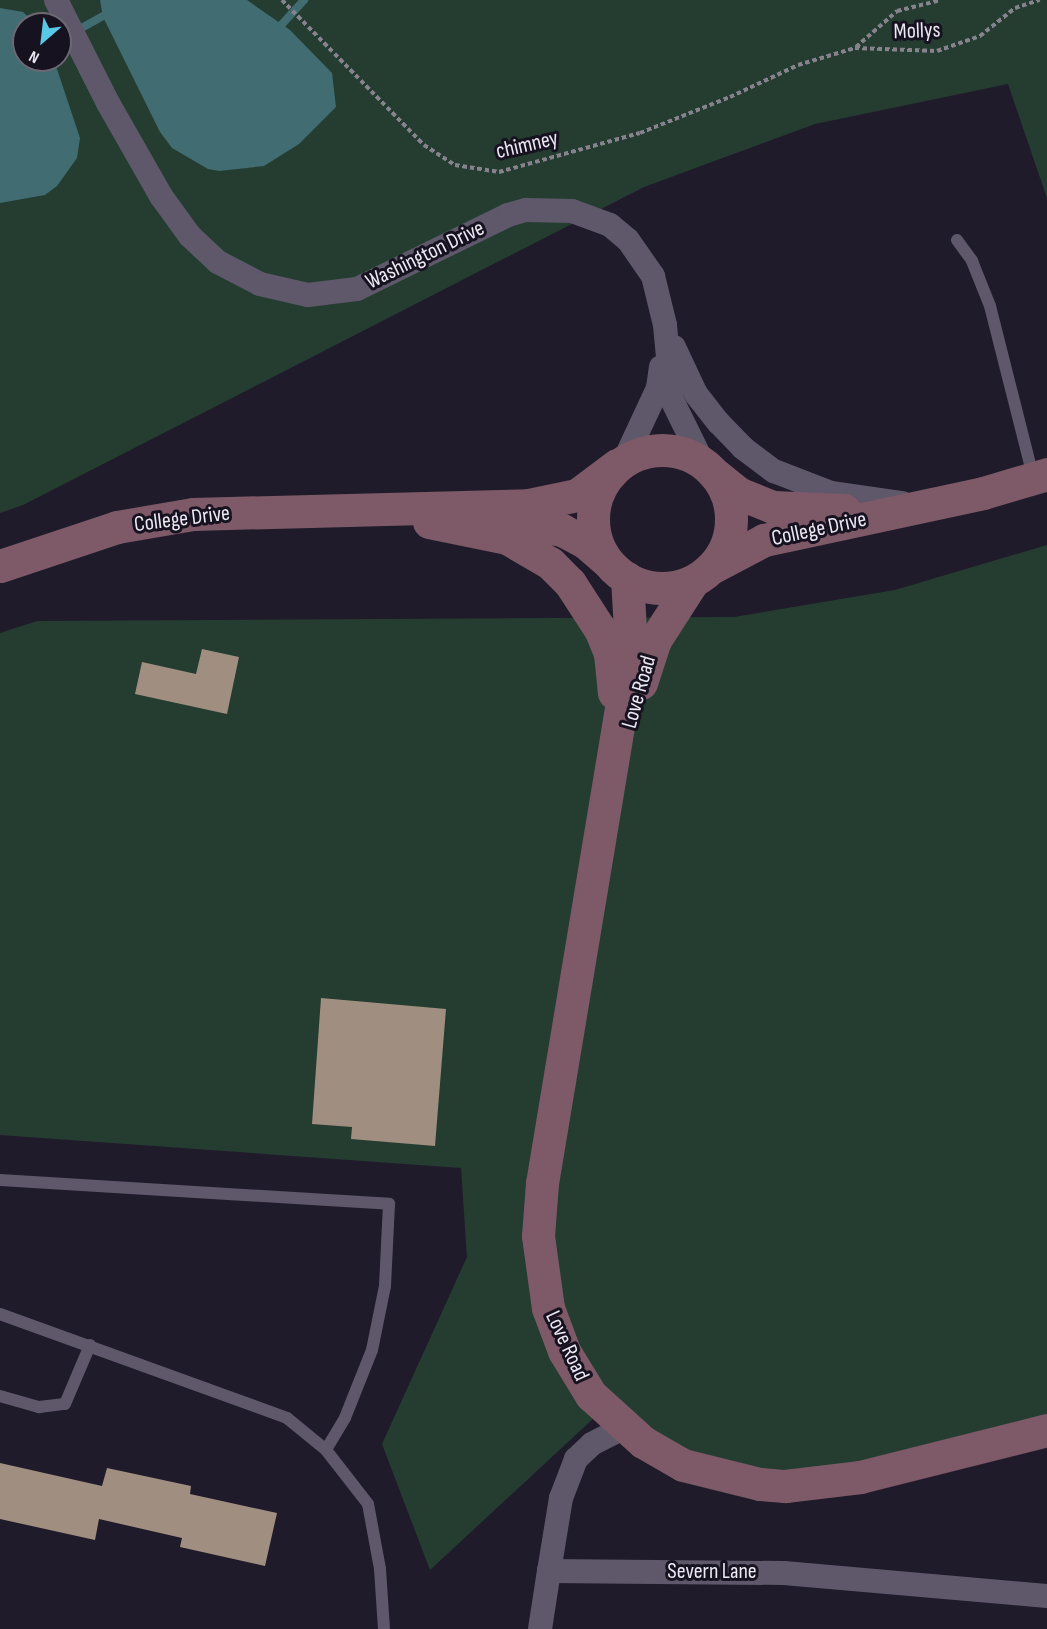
<!DOCTYPE html>
<style>
body{margin:0}
#map{position:relative;width:1047px;height:1629px;overflow:hidden;background:#201b2a;font-family:"Sofia Sans Condensed",sans-serif}
div>[style]{position:absolute}
[style*='--x']{left:calc(var(--x)*1px);top:calc(var(--y)*1px);width:calc(var(--w)*1px);rotate:calc(var(--a)*1deg)}
.green>*{inset:0;background:#253d31}
.water>*{inset:0;background:#406c72}
.stream>*{height:8px;margin:-4px;padding:0 4px;transform-origin:4px;border-radius:4px;background:#406c72}
.building>*{inset:0;background:#a08f81}
.path>*{height:4px;margin-top:-2px;transform-origin:0;background:repeating-linear-gradient(90deg,#86828e 0 4.5px,transparent 0 7.5px)}
.lane>*{height:12px;margin:-6px;padding:0 6px;transform-origin:6px;border-radius:6px;background:#5e586a}
.street>*{height:24px;margin:-12px;padding:0 12px;transform-origin:12px;border-radius:12px;background:#5e586a}
.secondary>*{height:33px;margin:-16.5px;padding:0 16.5px;transform-origin:16.5px;border-radius:16.5px;background:#7e5a68}
.secondary>.ring{margin:-16.5px;padding:0;box-sizing:content-box;background:none;border:33px solid #7e5a68;border-radius:50%}
span{translate:-50% -50%;white-space:nowrap;text-align:center;line-height:1.15;-webkit-text-stroke:6px #171220;paint-order:stroke}
.street-label{font-size:22px;color:#ece9f3}
.north{position:absolute;left:12px;top:12px;width:60px;height:60px;box-sizing:border-box;background:#171220;border:2px solid #6c6874;border-radius:50%;rotate:208deg;font-size:16px;font-weight:700;line-height:24px;text-align:center;color:#ece9f3}
.north::after{content:'';display:block;margin:auto;width:21px;height:27px;background:#59c8e5;clip-path:polygon(50% 0,100% 100%,50% 72%,0 100%)}
</style>
<div id="map">
<div class="green">
<div style="clip-path:polygon(evenodd,0 0,1047px 0,1047px 198px,1008px 84px,815px 124px,644px 187px,23px 505px,0 513px,0 0,24px 24px,60px 24px,60px 60px,24px 60px,24px 24px)"></div>
<div style="clip-path:polygon(1047px 545px,1047px 1415px,917px 1453px,773px 1474px,703px 1459px,660px 1439px,610px 1403px,430px 1570px,382px 1444px,467px 1257px,461px 1168px,0 1135px,0 633px,37px 621px,734px 617px,895px 590px)"></div>
</div>
<div class="water">
<div style="clip-path:polygon(100px 0,247px 0,290px 30px,332px 73px,336px 107px,299px 144px,264px 166px,219px 171px,208px 169px,172px 148px,160px 132px,103px 17px)"></div>
<div style="clip-path:polygon(0 8px,23px 12px,36px 24px,24px 24px,24px 60px,54px 60px,80px 138px,77px 158px,57px 186px,45px 195px,0 203px)"></div>
</div>
<div class="stream">
<div style="--x:274;--y:33;--w:45;--a:-47.7"></div>
<div style="--x:60;--y:40;--w:60;--a:-29.1"></div>
</div>
<div class="building">
<div style="clip-path:polygon(202px 649px,239px 657px,227px 714px,135px 694px,142px 662px,196px 674px)"></div>
<div style="clip-path:polygon(321px 998px,446px 1009px,435px 1146px,351px 1139px,352px 1127px,312px 1124px)"></div>
<div style="clip-path:polygon(0 1463px,102px 1486px,107px 1468px,191px 1486px,190px 1494px,277px 1513px,265px 1566px,180px 1547px,182px 1538px,99px 1519px,95px 1540px,0 1519px)"></div>
</div>
<div class="path">
<div style="--x:282;--y:0;--w:203;--a:45.6"></div>
<div style="--x:424;--y:145;--w:37;--a:33"></div>
<div style="--x:455;--y:165;--w:45;--a:9"></div>
<div style="--x:499;--y:172;--w:146;--a:-15.5"></div>
<div style="--x:640;--y:133;--w:97;--a:-21.8"></div>
<div style="--x:730;--y:97;--w:75;--a:-25.2"></div>
<div style="--x:798;--y:65;--w:59;--a:-16.6"></div>
<div style="--x:855;--y:48;--w:82;--a:2.1"></div>
<div style="--x:937;--y:51;--w:46;--a:-19.2"></div>
<div style="--x:980;--y:36;--w:45;--a:-38.7"></div>
<div style="--x:1015;--y:8;--w:26;--a:-18"></div>
<div style="--x:856;--y:47;--w:55;--a:-41.3"></div>
<div style="--x:897;--y:11;--w:45;--a:-14"></div>
</div>
<div class="lane">
<div style="--x:957;--y:240;--w:26;--a:54"></div>
<div style="--x:972;--y:261;--w:48;--a:68.2"></div>
<div style="--x:990;--y:306;--w:175;--a:75.8"></div>
<div style="--x:0;--y:1180;--w:390;--a:3.5"></div>
<div style="--x:389;--y:1204;--w:82;--a:92.8"></div>
<div style="--x:385;--y:1286;--w:65;--a:101.5"></div>
<div style="--x:372;--y:1350;--w:73;--a:111.7"></div>
<div style="--x:345;--y:1418;--w:37;--a:121"></div>
<div style="--x:0;--y:1314;--w:305;--a:19.9"></div>
<div style="--x:287;--y:1418;--w:50;--a:39.4"></div>
<div style="--x:326;--y:1450;--w:68;--a:52.1"></div>
<div style="--x:368;--y:1504;--w:66;--a:79.5"></div>
<div style="--x:380;--y:1569;--w:60;--a:86.2"></div>
<div style="--x:0;--y:1396;--w:41;--a:15.8"></div>
<div style="--x:39;--y:1407;--w:26;--a:-7"></div>
<div style="--x:65;--y:1404;--w:64;--a:-67"></div>
</div>
<div class="street">
<div style="--x:56;--y:0;--w:115;--a:63.2"></div>
<div style="--x:108;--y:103;--w:107;--a:60.3"></div>
<div style="--x:161;--y:196;--w:49;--a:54.1"></div>
<div style="--x:190;--y:236;--w:38;--a:43"></div>
<div style="--x:218;--y:262;--w:47;--a:27.6"></div>
<div style="--x:260;--y:284;--w:49;--a:12.9"></div>
<div style="--x:308;--y:295;--w:49;--a:-7"></div>
<div style="--x:357;--y:289;--w:168;--a:-26.1"></div>
<div style="--x:508;--y:215;--w:19;--a:-16"></div>
<div style="--x:526;--y:210;--w:46;--a:1.2"></div>
<div style="--x:572;--y:211;--w:40;--a:20.2"></div>
<div style="--x:610;--y:225;--w:23;--a:40"></div>
<div style="--x:628;--y:240;--w:44;--a:55.2"></div>
<div style="--x:653;--y:276;--w:50;--a:76.2"></div>
<div style="--x:665;--y:325;--w:75;--a:84.7"></div>
<div style="--x:672;--y:400;--w:70;--a:63.8"></div>
<div style="--x:674;--y:347;--w:52;--a:64.9"></div>
<div style="--x:696;--y:394;--w:37;--a:52"></div>
<div style="--x:719;--y:423;--w:35;--a:46"></div>
<div style="--x:743;--y:448;--w:39;--a:37"></div>
<div style="--x:774;--y:471;--w:61;--a:21.1"></div>
<div style="--x:831;--y:493;--w:72;--a:8"></div>
<div style="--x:624;--y:461;--w:81;--a:-65"></div>
<div style="--x:658;--y:388;--w:21;--a:-82"></div>
<div style="--x:623;--y:1428;--w:35;--a:153"></div>
<div style="--x:592;--y:1444;--w:22;--a:137"></div>
<div style="--x:576;--y:1459;--w:42;--a:111"></div>
<div style="--x:561;--y:1498;--w:74;--a:99.3"></div>
<div style="--x:549;--y:1571;--w:235;--a:0.5"></div>
<div style="--x:784;--y:1573;--w:264;--a:5"></div>
<div style="--x:540;--y:1629;--w:59;--a:-81.2"></div>
</div>
<div class="secondary">
<div class="ring" style="left:593px;top:450px;width:105px;height:105px"></div>
<div style="--x:716;--y:475;--w:28;--a:39"></div>
<div style="--x:738;--y:493;--w:38;--a:22"></div>
<div style="--x:773;--y:507;--w:71;--a:2.4"></div>
<div style="--x:502;--y:520;--w:61;--a:9.5"></div>
<div style="--x:562;--y:530;--w:26;--a:28"></div>
<div style="--x:585;--y:542;--w:29;--a:41"></div>
<div style="--x:429;--y:522;--w:80;--a:11.6"></div>
<div style="--x:507;--y:538;--w:50;--a:30.2"></div>
<div style="--x:550;--y:563;--w:28;--a:45"></div>
<div style="--x:570;--y:583;--w:57;--a:57.1"></div>
<div style="--x:601;--y:631;--w:24;--a:68"></div>
<div style="--x:610;--y:653;--w:40;--a:84.3"></div>
<div style="--x:0;--y:566;--w:123;--a:-18.4"></div>
<div style="--x:117;--y:527;--w:77;--a:-9.7"></div>
<div style="--x:193;--y:514;--w:336;--a:-1.5"></div>
<div style="--x:529;--y:505;--w:49;--a:-11.8"></div>
<div style="--x:577;--y:495;--w:50;--a:-36.9"></div>
<div style="--x:713;--y:567;--w:58;--a:-27.9"></div>
<div style="--x:764;--y:540;--w:224;--a:-12.1"></div>
<div style="--x:983;--y:493;--w:67;--a:-16.5"></div>
<div style="--x:627;--y:578;--w:70;--a:86.7"></div>
<div style="--x:631;--y:648;--w:542;--a:99.44"></div>
<div style="--x:542;--y:1183;--w:53;--a:94.3"></div>
<div style="--x:538;--y:1236;--w:73;--a:82.1"></div>
<div style="--x:548;--y:1308;--w:46;--a:69.6"></div>
<div style="--x:564;--y:1351;--w:52;--a:58.5"></div>
<div style="--x:591;--y:1395;--w:70;--a:42.1"></div>
<div style="--x:643;--y:1442;--w:46;--a:29.9"></div>
<div style="--x:683;--y:1465;--w:79;--a:13.9"></div>
<div style="--x:760;--y:1484;--w:25;--a:5"></div>
<div style="--x:785;--y:1486;--w:76;--a:-6.8"></div>
<div style="--x:860;--y:1477;--w:193;--a:-14.1"></div>
<div style="--x:641;--y:683;--w:45;--a:-72"></div>
<div style="--x:655;--y:640;--w:70;--a:-57.2"></div>
</div>
<div class="street-label">
<span style="left:917px;top:31px;rotate:-2deg">Mollys</span>
<span style="left:527px;top:145px;rotate:-13deg">chimney</span>
<span style="left:425px;top:255px;rotate:-26deg">Washington Drive</span>
<span style="left:182px;top:519px;rotate:-7deg">College Drive</span>
<span style="left:819px;top:529px;rotate:-12deg">College Drive</span>
<span style="left:639px;top:692px;rotate:-74deg">Love Road</span>
<span style="left:567px;top:1346px;rotate:65deg">Love Road</span>
<span style="left:712px;top:1572px">Severn Lane</span>
</div>
<div class="north">N</div>
</div>
